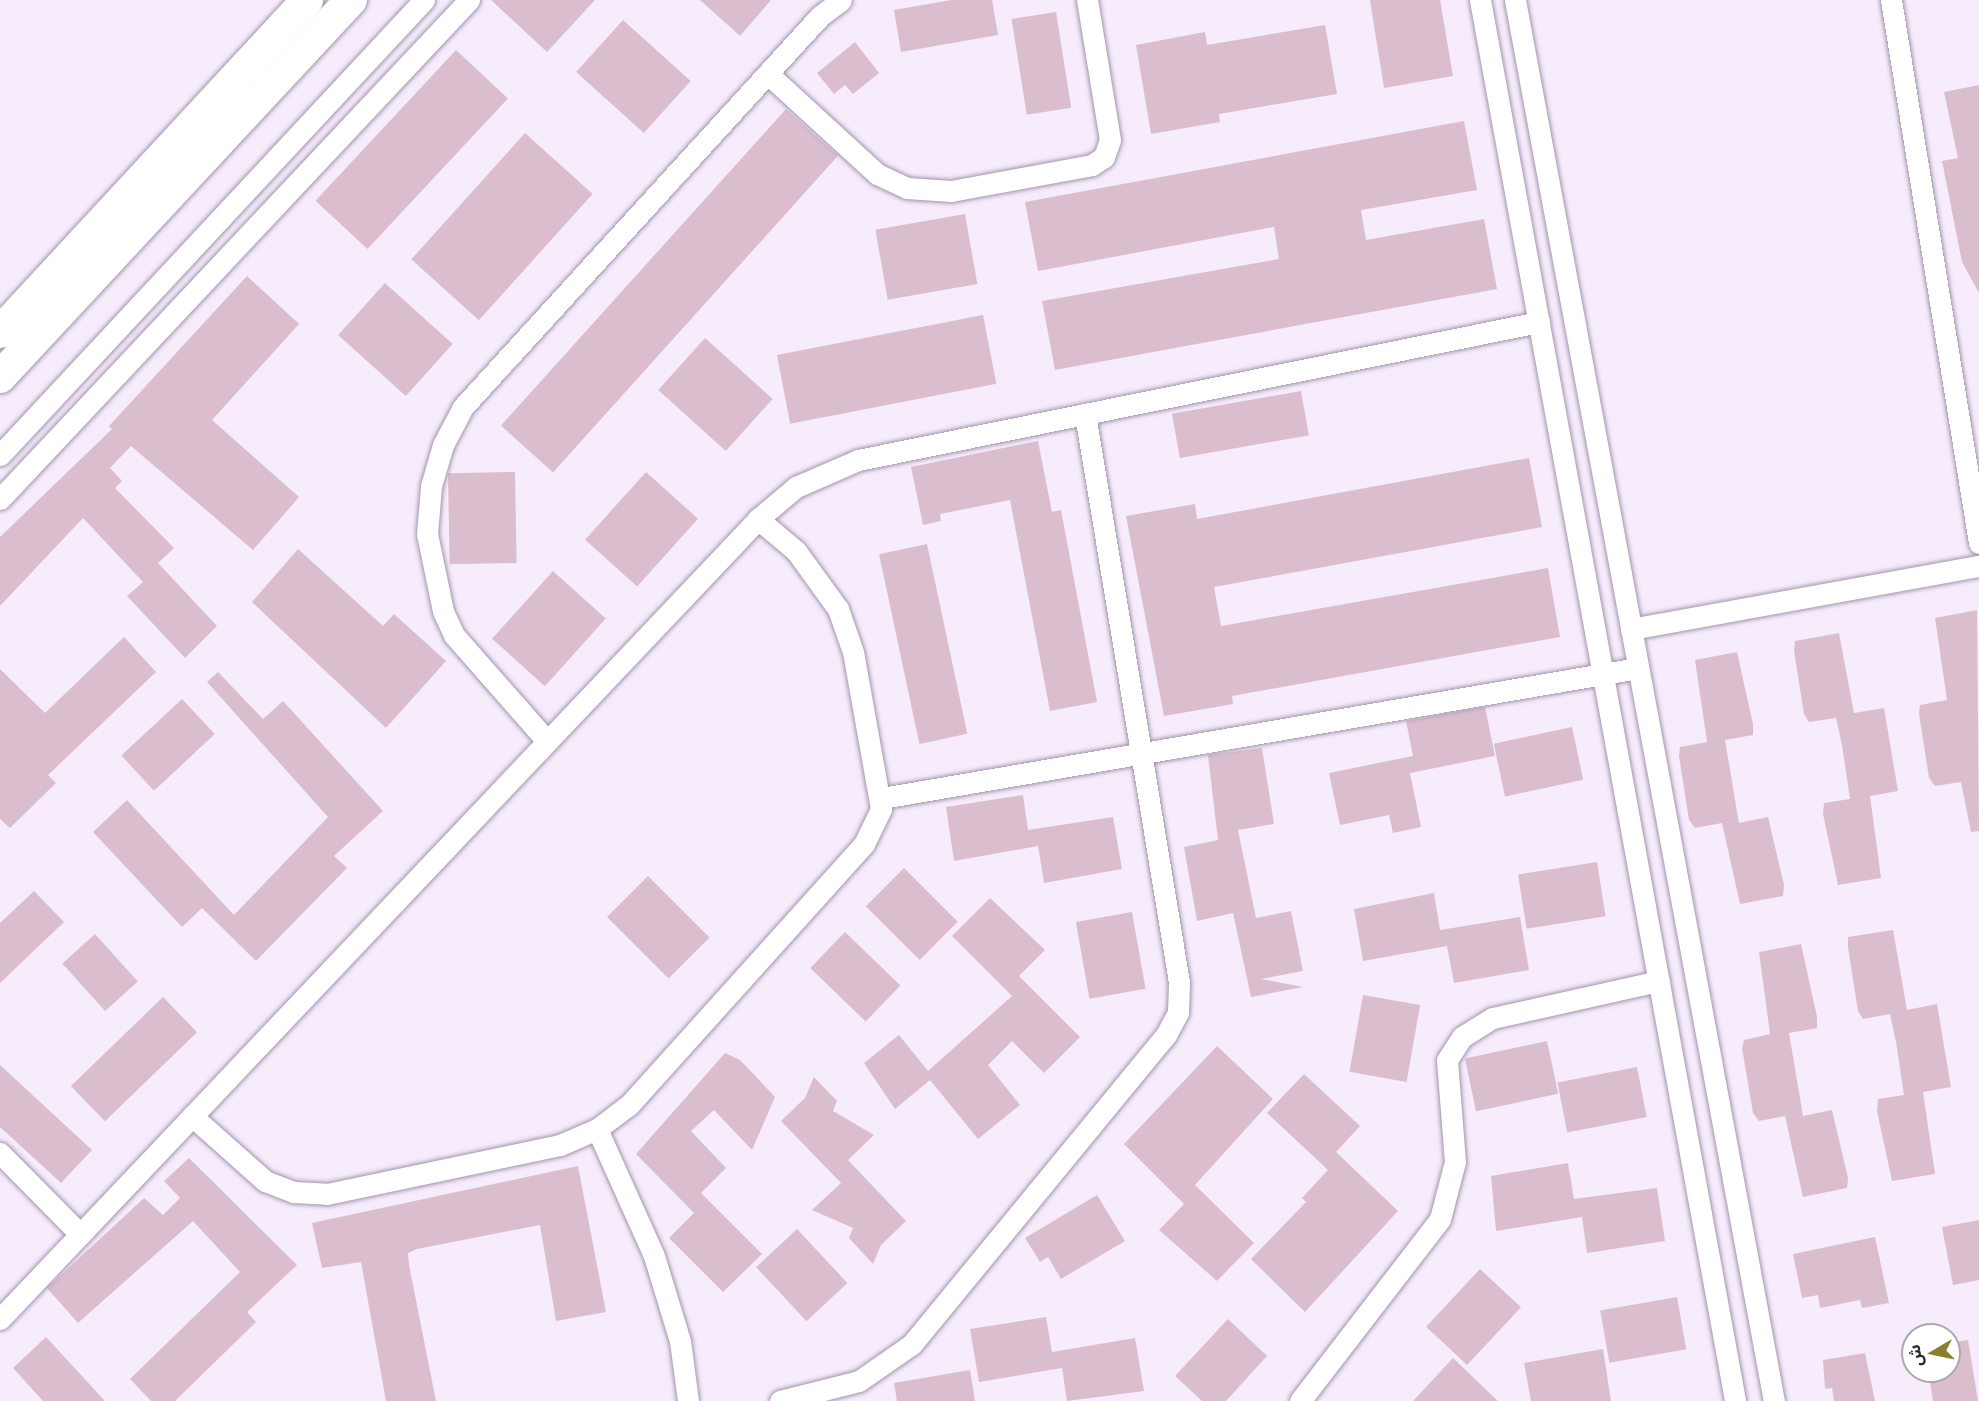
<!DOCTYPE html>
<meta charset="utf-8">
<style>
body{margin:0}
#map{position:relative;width:1979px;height:1401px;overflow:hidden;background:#f6ecfc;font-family:"Archivo Narrow","Noto Sans Arabic",sans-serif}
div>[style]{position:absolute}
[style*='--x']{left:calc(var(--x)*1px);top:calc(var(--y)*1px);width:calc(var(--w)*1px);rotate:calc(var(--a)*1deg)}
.building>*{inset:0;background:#dbbece;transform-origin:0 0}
.roads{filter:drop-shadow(0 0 2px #a394ac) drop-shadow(0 0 2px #a394ac)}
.minor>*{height:21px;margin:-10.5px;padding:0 10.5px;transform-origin:10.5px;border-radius:10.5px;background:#fff}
.secondary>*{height:32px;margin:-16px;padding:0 16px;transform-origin:16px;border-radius:16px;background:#fff}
span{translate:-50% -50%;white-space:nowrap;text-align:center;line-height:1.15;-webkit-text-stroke:5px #fff;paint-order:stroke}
.north{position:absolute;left:1901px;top:1323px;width:60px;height:60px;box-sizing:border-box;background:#fff;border:2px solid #aba9ad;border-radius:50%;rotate:261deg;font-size:16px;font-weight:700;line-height:24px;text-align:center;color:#2e2832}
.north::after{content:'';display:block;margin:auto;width:21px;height:27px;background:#888129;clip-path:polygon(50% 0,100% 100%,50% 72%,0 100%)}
</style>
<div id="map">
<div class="building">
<div style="clip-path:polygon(491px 0,595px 0,547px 52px)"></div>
<div style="clip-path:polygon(700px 0,771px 0,740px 36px)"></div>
<div style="clip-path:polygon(951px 0,992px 0,998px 35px,901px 52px,894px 10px)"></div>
<div style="clip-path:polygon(1370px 0,1440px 0,1453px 76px,1384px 88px)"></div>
<div style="left:1056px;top:12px;width:97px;height:45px;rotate:81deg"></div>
<div style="left:623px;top:20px;width:91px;height:70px;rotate:42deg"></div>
<div style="clip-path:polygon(1325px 25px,1337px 94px,1219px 114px,1220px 122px,1151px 134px,1136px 45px,1205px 32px,1207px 45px)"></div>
<div style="clip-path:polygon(855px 42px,879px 73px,853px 94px,845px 85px,834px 94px,817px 73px)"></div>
<div style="left:456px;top:50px;width:71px;height:206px;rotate:43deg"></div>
<div style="clip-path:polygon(1979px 85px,1979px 293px,1962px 262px,1942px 161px,1958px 158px,1944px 92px)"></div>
<div style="left:786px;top:109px;width:70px;height:426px;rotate:42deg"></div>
<div style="clip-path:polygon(1464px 121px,1477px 190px,1361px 210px,1366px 240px,1484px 219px,1497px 289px,1055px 370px,1042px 301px,1279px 259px,1274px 227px,1038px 271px,1025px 202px)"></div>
<div style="left:525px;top:133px;width:91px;height:170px;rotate:42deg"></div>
<div style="left:965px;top:214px;width:71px;height:91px;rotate:80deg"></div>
<div style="clip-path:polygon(247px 276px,299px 324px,212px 420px,299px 497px,253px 550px,131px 446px,110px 468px,122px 481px,115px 488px,174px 548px,158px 563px,217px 626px,185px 658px,127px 596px,143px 582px,83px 518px,0 606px,0 537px,112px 429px,109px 426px)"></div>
<div style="left:385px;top:283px;width:91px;height:70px;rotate:42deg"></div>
<div style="left:983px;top:315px;width:70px;height:210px;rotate:79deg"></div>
<div style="left:705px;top:338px;width:91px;height:70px;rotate:42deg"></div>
<div style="left:1301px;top:391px;width:45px;height:131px;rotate:80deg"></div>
<div style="clip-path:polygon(1038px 441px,1052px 512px,1061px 510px,1097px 702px,1050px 711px,1010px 500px,940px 514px,941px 521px,923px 525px,911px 467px)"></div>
<div style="clip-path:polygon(1529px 458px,1542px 527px,1214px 587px,1221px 626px,1548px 568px,1560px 637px,1232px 696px,1233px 704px,1164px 716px,1126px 516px,1195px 504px,1197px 519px)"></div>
<div style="left:515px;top:472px;width:91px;height:67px;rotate:89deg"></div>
<div style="left:646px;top:472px;width:70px;height:91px;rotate:42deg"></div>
<div style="left:927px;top:544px;width:194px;height:49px;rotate:78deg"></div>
<div style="clip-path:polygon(298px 549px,383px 626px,394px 614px,446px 661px,386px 728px,252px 602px)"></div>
<div style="left:553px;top:571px;width:71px;height:91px;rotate:42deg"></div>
<div style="clip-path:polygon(1977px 610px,1979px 831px,1971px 832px,1961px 782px,1935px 786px,1929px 778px,1919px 714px,1920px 705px,1947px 700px,1935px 618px)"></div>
<div style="clip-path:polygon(1839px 633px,1854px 713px,1884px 708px,1898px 791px,1870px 796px,1881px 878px,1838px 885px,1823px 814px,1824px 803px,1850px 799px,1842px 745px,1836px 718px,1809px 722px,1804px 714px,1794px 651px,1795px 641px)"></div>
<div style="clip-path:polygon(124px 637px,156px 672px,48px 775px,56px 783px,10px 828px,0 819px,0 669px,45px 713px)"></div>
<div style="clip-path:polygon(1737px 652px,1753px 724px,1753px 735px,1725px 740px,1739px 823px,1768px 817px,1784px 885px,1783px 896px,1740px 904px,1722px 823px,1695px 828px,1689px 820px,1679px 756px,1680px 747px,1707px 742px,1695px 660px)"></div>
<div style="clip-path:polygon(218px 672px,263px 719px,283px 701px,383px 811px,334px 856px,347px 868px,256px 961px,202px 908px,182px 927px,93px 832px,127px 800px,234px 915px,328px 817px,207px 682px)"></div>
<div style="left:182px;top:699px;width:48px;height:83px;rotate:47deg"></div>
<div style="clip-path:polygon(1485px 707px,1495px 756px,1410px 773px,1421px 827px,1393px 833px,1389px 815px,1340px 825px,1329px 773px,1413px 756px,1406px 721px)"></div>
<div style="left:1572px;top:727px;width:54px;height:80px;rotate:78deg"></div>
<div style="clip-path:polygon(1262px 748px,1274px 824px,1238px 830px,1256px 918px,1291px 911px,1303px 971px,1261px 979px,1303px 987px,1251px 997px,1233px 913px,1197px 921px,1184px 847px,1218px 840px,1208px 755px)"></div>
<div style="clip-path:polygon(1023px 795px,1028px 830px,1113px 817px,1122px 869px,1044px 883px,1038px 846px,954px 861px,946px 807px)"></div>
<div style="left:1597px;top:862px;width:55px;height:80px;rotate:81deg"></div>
<div style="left:904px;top:868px;width:76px;height:54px;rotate:45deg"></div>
<div style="left:648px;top:876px;width:87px;height:58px;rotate:45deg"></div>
<div style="clip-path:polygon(34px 891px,64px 922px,0 983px,0 923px)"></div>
<div style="clip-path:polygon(1434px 893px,1440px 930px,1520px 917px,1529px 970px,1454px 983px,1447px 946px,1363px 961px,1354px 909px)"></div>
<div style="clip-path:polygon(990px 898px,1045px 950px,1019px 976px,1080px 1037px,1044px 1073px,1012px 1041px,988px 1065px,1020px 1105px,978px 1139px,930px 1080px,895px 1109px,864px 1063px,899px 1035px,928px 1071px,1012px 996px,952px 936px)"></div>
<div style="left:1132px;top:912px;width:78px;height:57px;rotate:80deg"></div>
<div style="clip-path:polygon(1893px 930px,1907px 1010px,1937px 1004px,1951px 1087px,1923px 1092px,1935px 1174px,1892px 1181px,1877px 1111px,1878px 1099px,1904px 1095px,1896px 1042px,1890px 1014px,1863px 1019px,1858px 1011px,1848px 947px,1848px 937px)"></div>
<div style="left:845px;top:932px;width:77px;height:50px;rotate:44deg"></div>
<div style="left:95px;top:934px;width:64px;height:44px;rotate:48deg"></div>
<div style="clip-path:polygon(1801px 944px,1817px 1017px,1817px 1028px,1789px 1033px,1803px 1116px,1832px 1110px,1848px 1178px,1847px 1188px,1803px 1197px,1785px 1116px,1759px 1121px,1753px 1113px,1742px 1048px,1744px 1040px,1770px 1034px,1759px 952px)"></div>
<div style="left:1363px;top:995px;width:58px;height:78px;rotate:10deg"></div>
<div style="left:163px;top:997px;width:49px;height:128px;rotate:46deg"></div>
<div style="left:1547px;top:1041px;width:54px;height:84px;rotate:78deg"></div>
<div style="clip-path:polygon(1217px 1046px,1273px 1099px,1195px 1185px,1254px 1243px,1217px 1281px,1159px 1230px,1184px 1204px,1124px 1144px)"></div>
<div style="clip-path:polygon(725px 1053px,740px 1060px,775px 1097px,752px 1150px,714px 1110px,691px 1131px,726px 1168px,701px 1193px,762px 1254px,723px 1292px,669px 1238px,694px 1213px,636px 1154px)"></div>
<div style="clip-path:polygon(0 1065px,92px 1150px,61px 1183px,0 1127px)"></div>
<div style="left:1637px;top:1067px;width:51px;height:81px;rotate:79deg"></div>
<div style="clip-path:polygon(1304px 1074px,1360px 1126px,1336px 1152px,1398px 1211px,1305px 1312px,1251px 1259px,1306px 1202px,1302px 1198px,1328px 1170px,1267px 1113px)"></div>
<div style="clip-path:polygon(814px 1077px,837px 1101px,833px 1111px,874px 1135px,848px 1160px,906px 1221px,881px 1245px,873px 1264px,849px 1238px,853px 1228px,812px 1210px,841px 1183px,781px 1121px,805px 1098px)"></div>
<div style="clip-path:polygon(189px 1158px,297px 1265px,247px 1312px,256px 1322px,175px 1401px,151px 1401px,130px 1379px,240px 1272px,193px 1221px,78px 1323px,47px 1288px,144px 1198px,163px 1215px,180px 1198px,164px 1181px)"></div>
<div style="clip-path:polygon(1568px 1163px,1574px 1199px,1657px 1188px,1665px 1241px,1587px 1253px,1582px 1217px,1496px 1231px,1491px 1176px)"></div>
<div style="clip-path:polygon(578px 1166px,606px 1312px,556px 1321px,540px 1225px,417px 1249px,408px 1253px,409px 1265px,436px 1401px,386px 1401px,361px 1262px,322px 1268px,312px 1223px)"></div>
<div style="clip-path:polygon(1097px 1195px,1125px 1241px,1061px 1279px,1048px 1257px,1040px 1262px,1025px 1238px)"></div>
<div style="clip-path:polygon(1979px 1220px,1979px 1280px,1953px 1285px,1942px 1227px)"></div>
<div style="left:797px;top:1229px;width:74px;height:56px;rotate:47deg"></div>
<div style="clip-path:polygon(1875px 1237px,1889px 1303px,1862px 1308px,1860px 1300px,1820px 1308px,1818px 1295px,1802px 1298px,1793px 1254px)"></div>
<div style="left:1480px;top:1269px;width:56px;height:79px;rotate:43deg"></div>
<div style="left:1677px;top:1297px;width:53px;height:78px;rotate:80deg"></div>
<div style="clip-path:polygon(1046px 1317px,1052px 1352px,1135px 1338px,1144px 1391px,1067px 1401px,1062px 1368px,979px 1382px,970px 1329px)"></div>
<div style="clip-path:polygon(1228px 1319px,1267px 1356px,1226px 1401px,1202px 1401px,1175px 1376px)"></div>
<div style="clip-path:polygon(46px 1337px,105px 1401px,43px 1401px,13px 1368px)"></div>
<div style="clip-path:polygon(1968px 1340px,1978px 1401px,1933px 1401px,1928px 1371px,1949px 1371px,1949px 1343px)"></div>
<div style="clip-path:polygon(1603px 1349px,1611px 1401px,1531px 1401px,1524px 1363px)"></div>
<div style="clip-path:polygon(1865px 1353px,1875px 1401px,1834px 1401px,1832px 1388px,1825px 1389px,1823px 1360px)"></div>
<div style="clip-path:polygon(1453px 1358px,1498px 1401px,1413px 1401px)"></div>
<div style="clip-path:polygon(970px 1370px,975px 1401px,897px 1401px,894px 1383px)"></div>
</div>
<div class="roads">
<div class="minor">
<div style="--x:1480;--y:0;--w:1424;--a:79.68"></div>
<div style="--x:1515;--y:0;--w:1425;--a:79.53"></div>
<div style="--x:1891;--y:0;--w:550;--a:80.79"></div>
<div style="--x:768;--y:74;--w:148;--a:42.5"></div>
<div style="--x:877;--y:174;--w:33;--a:25"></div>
<div style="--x:907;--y:188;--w:44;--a:3.9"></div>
<div style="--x:951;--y:191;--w:143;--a:-10.4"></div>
<div style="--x:1092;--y:165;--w:14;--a:-34"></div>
<div style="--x:1104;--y:157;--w:18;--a:-71"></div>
<div style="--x:1110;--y:140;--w:142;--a:-99.3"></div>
<div style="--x:0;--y:455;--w:622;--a:-47.02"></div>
<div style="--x:0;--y:499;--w:685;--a:-46.78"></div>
<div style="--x:1631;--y:629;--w:354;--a:-10.3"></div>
<div style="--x:547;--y:741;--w:141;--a:-131.3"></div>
<div style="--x:454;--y:635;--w:26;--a:-115"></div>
<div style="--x:443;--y:611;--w:79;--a:-101.7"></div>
<div style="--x:427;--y:534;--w:48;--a:-85.2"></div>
<div style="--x:431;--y:486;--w:43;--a:-73.7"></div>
<div style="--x:443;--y:445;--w:43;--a:-62.2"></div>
<div style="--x:463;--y:407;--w:529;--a:-47.6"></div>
<div style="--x:820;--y:16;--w:26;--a:-37"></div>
<div style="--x:882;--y:798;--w:767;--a:-9.76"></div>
<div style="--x:192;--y:1116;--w:98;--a:41.7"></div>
<div style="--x:265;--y:1181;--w:31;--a:21"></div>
<div style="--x:294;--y:1192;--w:33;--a:3"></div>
<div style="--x:327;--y:1194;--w:238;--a:-11.9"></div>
<div style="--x:560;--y:1145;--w:40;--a:-23.4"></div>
<div style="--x:597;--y:1129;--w:41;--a:-37.1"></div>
<div style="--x:630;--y:1104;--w:350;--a:-48"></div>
<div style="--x:864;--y:844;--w:39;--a:-64"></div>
<div style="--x:881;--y:809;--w:159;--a:-100.1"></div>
<div style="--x:853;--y:652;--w:46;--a:-109.2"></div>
<div style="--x:838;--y:609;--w:72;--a:-125.9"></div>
<div style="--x:796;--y:551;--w:50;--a:-139.9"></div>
<div style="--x:597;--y:1129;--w:139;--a:65.8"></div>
<div style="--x:654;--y:1256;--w:89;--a:73"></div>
<div style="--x:680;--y:1341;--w:61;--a:82.4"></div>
<div style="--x:0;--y:1153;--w:114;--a:45.4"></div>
<div style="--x:0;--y:1319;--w:1102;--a:-46.54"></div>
<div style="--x:758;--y:519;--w:50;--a:-40.1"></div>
<div style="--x:796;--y:487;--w:68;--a:-23.5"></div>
<div style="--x:858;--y:460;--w:695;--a:-11.46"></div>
<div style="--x:780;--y:1401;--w:81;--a:-14.2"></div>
<div style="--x:859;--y:1381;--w:65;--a:-34.9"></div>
<div style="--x:912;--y:1344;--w:400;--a:-50.6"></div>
<div style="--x:1166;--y:1035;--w:26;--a:-62"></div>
<div style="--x:1178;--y:1012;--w:30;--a:-88"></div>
<div style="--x:1179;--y:982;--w:576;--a:-99.4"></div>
<div style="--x:1300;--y:1401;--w:230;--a:-52.4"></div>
<div style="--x:1440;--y:1219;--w:59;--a:-75.3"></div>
<div style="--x:1455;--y:1162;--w:102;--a:-94.5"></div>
<div style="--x:1447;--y:1060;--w:27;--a:-57"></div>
<div style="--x:1462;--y:1037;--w:36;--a:-32"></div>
<div style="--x:1493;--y:1018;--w:170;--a:-12.6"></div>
</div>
<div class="secondary">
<div style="--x:0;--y:332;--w:452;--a:-47.2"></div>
<div style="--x:0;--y:377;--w:515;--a:-47.05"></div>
</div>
</div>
<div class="north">ش</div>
</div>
